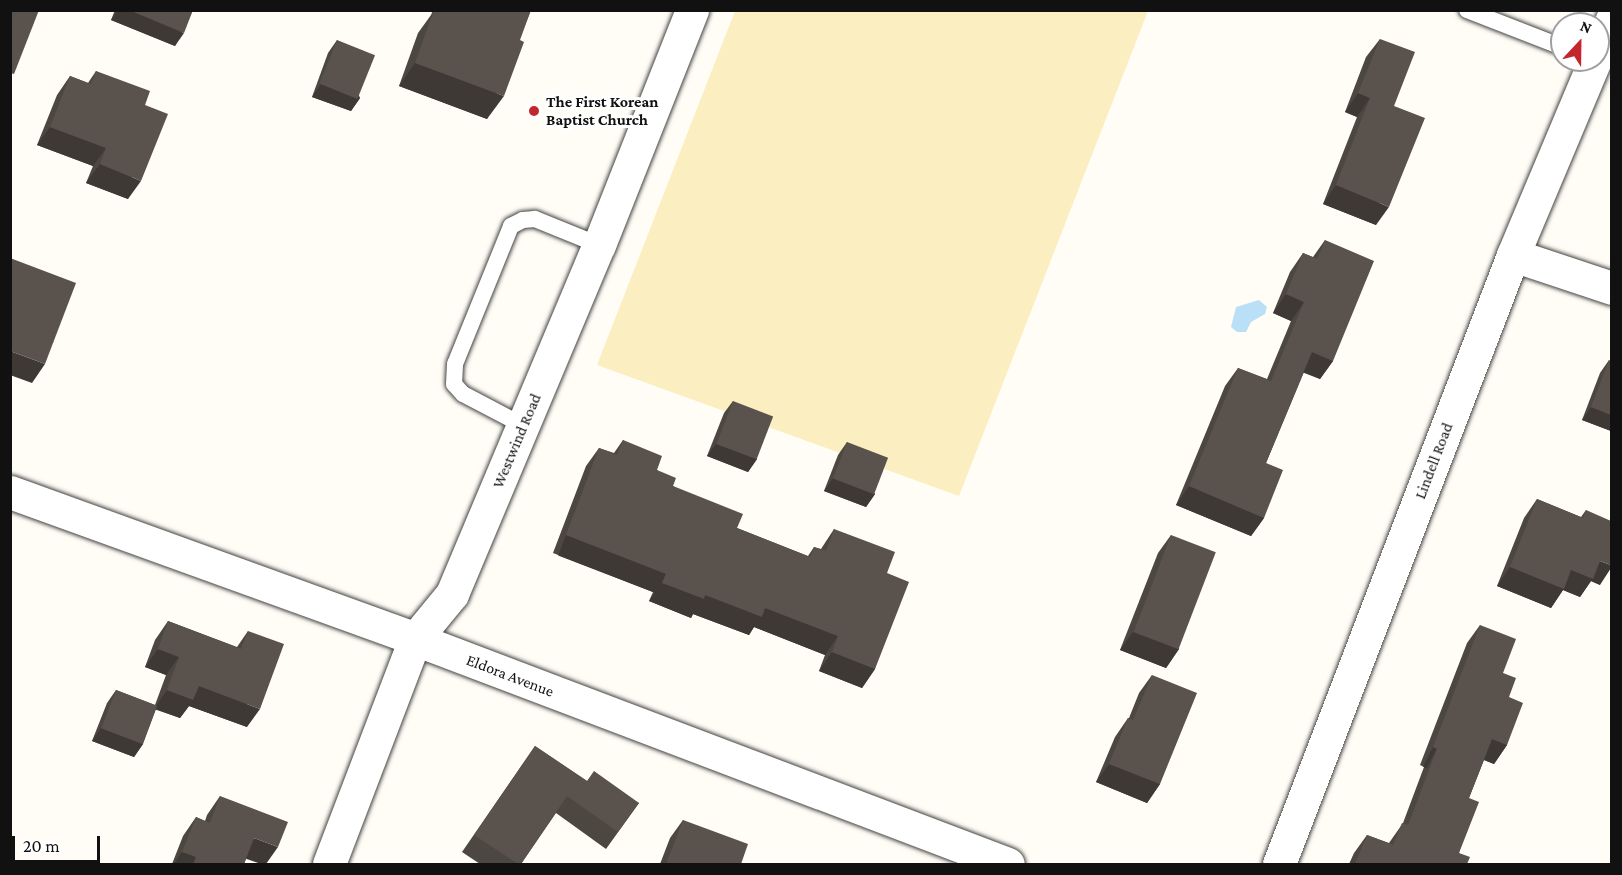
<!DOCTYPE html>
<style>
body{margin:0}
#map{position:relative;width:1622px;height:875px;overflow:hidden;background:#fffdf5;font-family:"Crimson Pro",serif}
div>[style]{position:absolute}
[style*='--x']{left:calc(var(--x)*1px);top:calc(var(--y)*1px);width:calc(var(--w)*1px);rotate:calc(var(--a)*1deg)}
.sand>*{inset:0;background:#fbeec1}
.water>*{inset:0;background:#b9e0f7}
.roads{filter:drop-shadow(0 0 2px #444) drop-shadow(0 0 2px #444)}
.service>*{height:16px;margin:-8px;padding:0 8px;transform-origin:8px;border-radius:8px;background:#fff}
.minor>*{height:33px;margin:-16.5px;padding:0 16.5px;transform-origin:16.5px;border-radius:16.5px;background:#fff}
.tertiary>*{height:33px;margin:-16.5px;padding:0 16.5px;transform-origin:16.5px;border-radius:16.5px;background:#fff}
.wall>*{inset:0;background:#4d4742}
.shaded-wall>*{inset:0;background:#3f3936;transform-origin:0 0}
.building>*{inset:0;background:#5a524d;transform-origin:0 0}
.dots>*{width:16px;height:16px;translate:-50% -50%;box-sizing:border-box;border:3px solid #fff;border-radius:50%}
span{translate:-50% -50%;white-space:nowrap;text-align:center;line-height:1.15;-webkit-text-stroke:6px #fff;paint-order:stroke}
.poi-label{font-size:16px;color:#111;font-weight:700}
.left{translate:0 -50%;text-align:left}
.street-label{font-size:16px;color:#111}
.frame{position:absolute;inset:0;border:12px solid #111;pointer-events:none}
.north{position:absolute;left:1550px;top:12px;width:60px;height:60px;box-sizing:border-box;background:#fff;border:2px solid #a0a0a0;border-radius:50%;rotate:22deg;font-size:16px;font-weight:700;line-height:24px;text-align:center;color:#111}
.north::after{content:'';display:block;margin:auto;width:21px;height:27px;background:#c4262e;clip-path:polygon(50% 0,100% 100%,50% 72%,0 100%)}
.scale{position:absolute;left:12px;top:836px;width:88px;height:27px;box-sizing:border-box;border:3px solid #111;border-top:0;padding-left:8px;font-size:18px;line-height:21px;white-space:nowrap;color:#111;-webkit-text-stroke:4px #fff;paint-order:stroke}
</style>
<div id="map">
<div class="sand">
<div style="clip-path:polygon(735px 11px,1148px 11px,959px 496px,597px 365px)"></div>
</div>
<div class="water">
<div style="clip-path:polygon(1259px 300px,1267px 307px,1265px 314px,1251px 322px,1246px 332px,1237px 332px,1231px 327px,1236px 307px)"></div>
</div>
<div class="roads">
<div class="service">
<div style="--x:1467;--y:10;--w:102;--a:21.3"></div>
<div style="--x:524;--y:426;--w:69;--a:-152.3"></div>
<div style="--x:463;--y:394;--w:13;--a:-132"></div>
<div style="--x:454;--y:384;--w:20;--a:-87"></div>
<div style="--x:455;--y:364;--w:149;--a:-67.9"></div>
<div style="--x:511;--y:226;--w:13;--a:-27"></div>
<div style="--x:523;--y:220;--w:12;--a:-5"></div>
<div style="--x:535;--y:219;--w:69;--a:22.1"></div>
</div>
<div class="minor">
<div style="--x:1513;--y:255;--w:104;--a:18.4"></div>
<div style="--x:10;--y:492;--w:431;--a:19.9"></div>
<div style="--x:415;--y:639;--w:634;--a:20.78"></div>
<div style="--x:329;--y:864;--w:241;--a:-69.1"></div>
<div style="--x:415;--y:639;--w:58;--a:-50.6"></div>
<div style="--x:452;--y:594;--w:379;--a:-67.2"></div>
<div style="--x:599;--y:245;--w:253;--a:-68.4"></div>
</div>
<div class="tertiary">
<div style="--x:1598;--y:54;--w:38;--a:-68"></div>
<div style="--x:1279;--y:864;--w:652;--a:-68.98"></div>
<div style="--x:1513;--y:255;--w:212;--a:-67.2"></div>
</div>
</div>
<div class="wall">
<div style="clip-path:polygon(115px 10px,193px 10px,175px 46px,111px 20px)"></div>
<div style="clip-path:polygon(433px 10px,531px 10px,487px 119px,399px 86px,418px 33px,431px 15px)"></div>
<div style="clip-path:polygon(1380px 39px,1394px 106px,1376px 225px,1323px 204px,1357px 117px,1345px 112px,1366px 57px)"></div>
<div style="clip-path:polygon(337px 40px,360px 98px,351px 111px,312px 97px,328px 53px)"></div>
<div style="clip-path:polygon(96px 71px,145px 105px,128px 199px,86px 183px,93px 166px,37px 145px,57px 95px,70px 76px,88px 83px)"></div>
<div style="clip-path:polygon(1325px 240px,1333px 361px,1320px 379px,1304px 372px,1266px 463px,1264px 518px,1251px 536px,1176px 505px,1225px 386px,1238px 368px,1267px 379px,1291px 321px,1273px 313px,1290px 272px,1303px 253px,1313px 257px)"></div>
<div style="clip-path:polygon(1609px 360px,1611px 431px,1582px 420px,1600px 373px)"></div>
<div style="clip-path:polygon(733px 401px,757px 459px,748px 472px,707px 456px,724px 413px)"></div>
<div style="clip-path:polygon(623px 440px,657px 470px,673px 486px,737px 528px,808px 556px,814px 547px,821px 549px,834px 529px,887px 573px,875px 669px,862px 688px,819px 671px,825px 655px,754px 627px,749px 635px,693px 614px,691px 618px,649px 601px,653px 592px,553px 553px,586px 466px,599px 448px,614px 453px)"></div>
<div style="clip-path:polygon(847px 442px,875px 494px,866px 507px,824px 491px,838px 455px)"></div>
<div style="clip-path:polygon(1537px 499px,1581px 517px,1586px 510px,1600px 585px,1591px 581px,1580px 597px,1563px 590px,1551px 608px,1497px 586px,1524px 518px)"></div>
<div style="clip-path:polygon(1171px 535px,1179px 649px,1166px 668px,1120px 650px,1158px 553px)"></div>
<div style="clip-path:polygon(168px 621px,237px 647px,248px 631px,247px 727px,189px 706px,180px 718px,156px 709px,143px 744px,134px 757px,92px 741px,107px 703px,116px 690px,155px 705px,166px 675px,145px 667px,155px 640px)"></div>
<div style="clip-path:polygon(1480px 625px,1503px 673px,1509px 697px,1507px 745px,1494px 764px,1484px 760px,1469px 798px,1459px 853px,1467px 864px,1349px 864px,1354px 853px,1367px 835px,1389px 843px,1403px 823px,1424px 767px,1420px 765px,1467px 643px)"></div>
<div style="clip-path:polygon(1152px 675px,1160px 784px,1147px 803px,1096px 782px,1115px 737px,1128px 718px,1129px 718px,1139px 693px)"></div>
<div style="clip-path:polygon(535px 746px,587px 781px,639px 803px,606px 849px,556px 813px,521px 864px,480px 864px,462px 852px)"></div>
<div style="clip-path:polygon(220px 796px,246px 859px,244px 864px,172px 864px,183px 836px,196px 817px,205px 821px,207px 815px)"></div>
<div style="clip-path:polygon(683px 820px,741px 864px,660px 864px,670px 838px)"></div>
</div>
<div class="shaded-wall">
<div style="clip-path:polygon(118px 10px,129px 10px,184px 33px,175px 46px,111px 20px)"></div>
<div style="clip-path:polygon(415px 63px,504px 96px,487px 119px,399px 86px)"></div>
<div style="clip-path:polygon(321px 84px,360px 98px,351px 111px,312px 97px)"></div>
<div style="clip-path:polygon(1358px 93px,1370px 98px,1357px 117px,1345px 112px)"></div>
<div style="clip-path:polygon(50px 127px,106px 148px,93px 166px,37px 145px)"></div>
<div style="clip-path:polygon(100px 164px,141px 181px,128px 199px,86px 183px)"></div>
<div style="clip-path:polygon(1336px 185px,1389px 207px,1376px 225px,1323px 204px)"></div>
<div style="clip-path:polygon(1286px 294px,1304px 302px,1291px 321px,1273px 313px)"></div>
<div style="clip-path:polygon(10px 351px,45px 364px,32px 383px,10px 375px)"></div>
<div style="clip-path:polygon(1312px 352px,1333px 361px,1320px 379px,1299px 371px)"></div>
<div style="clip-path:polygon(1591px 407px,1611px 415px,1611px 431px,1582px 420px)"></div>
<div style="clip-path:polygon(716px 444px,757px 459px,748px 472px,707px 456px)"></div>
<div style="clip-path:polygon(833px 478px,875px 494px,866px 507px,824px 491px)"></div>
<div style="clip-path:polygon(1189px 486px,1264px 518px,1251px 536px,1176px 505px)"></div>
<div style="left:566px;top:535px;width:107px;height:22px;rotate:21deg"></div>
<div style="clip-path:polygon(1600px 561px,1611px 565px,1611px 568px,1600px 585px,1591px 581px,1580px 597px,1563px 590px,1551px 608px,1497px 586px,1510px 567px,1571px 570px)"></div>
<div style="clip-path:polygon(662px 583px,705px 595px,765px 608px,838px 636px,825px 655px,754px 627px,749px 635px,693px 614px,691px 618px,649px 601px)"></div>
<div style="clip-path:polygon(1133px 632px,1179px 649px,1166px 668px,1120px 650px)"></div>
<div style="clip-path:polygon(158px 649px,179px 657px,166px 675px,145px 667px)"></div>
<div style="clip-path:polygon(832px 652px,875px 669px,862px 688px,819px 671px)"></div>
<div style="clip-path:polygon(199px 686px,260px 709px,247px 727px,189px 706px,180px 718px,154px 709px,167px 690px)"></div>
<div style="clip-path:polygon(101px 728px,143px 744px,134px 757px,92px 741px)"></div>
<div style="clip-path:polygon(1492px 739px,1507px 745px,1494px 764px,1479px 758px)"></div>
<div style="left:1433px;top:747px;width:4px;height:22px;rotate:27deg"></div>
<div style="clip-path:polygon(1109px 764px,1160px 784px,1147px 803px,1096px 782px)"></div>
<div style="clip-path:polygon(254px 838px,278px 847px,266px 864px,261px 864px,241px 857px)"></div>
<div style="clip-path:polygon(182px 852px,196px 857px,192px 864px,174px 864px)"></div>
</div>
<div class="building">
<div style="clip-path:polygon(10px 10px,39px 10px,14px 74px,10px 73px)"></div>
<div style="clip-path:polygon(129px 10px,193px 10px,184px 33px)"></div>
<div style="clip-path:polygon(434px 10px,440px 11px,440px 10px,531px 10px,520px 40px,524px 42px,504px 96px,415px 63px)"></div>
<div style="clip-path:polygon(1380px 39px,1415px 52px,1394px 106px,1425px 118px,1389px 207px,1336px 185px,1370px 98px,1358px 93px)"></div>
<div style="left:337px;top:40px;width:41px;height:47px;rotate:22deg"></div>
<div style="clip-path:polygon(96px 71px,150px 91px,145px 105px,168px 114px,141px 181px,100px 164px,106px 148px,50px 127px,70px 76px,91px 84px)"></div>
<div style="clip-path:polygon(1325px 240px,1374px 261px,1333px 361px,1312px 352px,1266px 463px,1283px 470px,1264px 518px,1189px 486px,1238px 368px,1271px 381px,1304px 302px,1286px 294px,1303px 253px,1317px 259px)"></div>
<div style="clip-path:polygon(10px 258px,76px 283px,45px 364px,10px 351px)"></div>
<div style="clip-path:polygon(1609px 360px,1611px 361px,1611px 415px,1591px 407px)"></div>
<div style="left:733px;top:401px;width:43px;height:46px;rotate:21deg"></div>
<div style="clip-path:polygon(623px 440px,662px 456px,657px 470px,676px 478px,673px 486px,743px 514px,737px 528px,810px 557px,814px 547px,826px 551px,834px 529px,895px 552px,887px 573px,909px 582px,875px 669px,832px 652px,838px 636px,765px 608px,762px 617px,705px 595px,704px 599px,662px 583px,666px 574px,566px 535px,599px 448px,617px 455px)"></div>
<div style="left:847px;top:442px;width:44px;height:39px;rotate:21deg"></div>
<div style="clip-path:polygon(1537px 499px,1583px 518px,1586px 510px,1611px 521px,1611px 565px,1600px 561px,1593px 579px,1571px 570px,1564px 589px,1510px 567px)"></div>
<div style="left:1171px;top:535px;width:48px;height:104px;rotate:21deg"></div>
<div style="clip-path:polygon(168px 621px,241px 649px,248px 631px,284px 644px,260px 709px,199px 686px,193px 700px,167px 690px,179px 657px,158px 649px)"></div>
<div style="clip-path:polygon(1480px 625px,1516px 639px,1503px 673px,1516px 678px,1509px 697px,1523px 703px,1507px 745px,1492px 739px,1469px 798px,1479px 802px,1459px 853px,1470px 857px,1467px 864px,1355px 864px,1367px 835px,1393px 845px,1402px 823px,1408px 825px,1437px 749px,1433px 747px)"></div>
<div style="clip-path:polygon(1152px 675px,1197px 693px,1160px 784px,1109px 764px,1128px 718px,1133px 720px)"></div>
<div style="left:116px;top:690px;width:44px;height:41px;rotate:21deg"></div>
<div style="clip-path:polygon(535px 746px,587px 781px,594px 771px,639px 803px,618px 832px,567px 796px,521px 864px,518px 864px,474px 835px)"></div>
<div style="clip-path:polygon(220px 796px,288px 822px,278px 847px,254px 838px,244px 864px,194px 864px,196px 857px,182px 852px,196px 817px,210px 823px)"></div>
<div style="clip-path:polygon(683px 820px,748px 844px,741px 864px,666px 864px)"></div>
</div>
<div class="dots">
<div style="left:534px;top:111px;background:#c4262e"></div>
</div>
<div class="poi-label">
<span class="left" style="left:546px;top:111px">The First Korean<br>Baptist Church</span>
</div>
<div class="street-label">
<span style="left:517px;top:441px;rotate:-67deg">Westwind Road</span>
<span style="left:1434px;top:461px;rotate:-69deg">Lindell Road</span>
<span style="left:510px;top:676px;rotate:21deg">Eldora Avenue</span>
</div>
<div class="frame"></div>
<div class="north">N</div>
<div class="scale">20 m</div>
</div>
